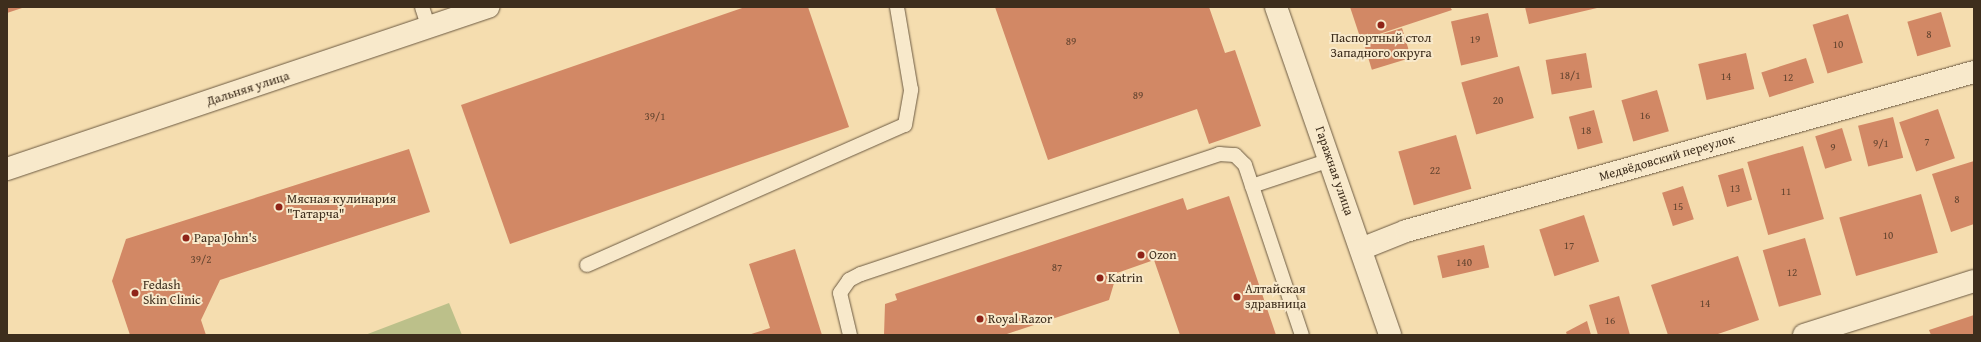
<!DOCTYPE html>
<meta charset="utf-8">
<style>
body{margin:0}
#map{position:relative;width:1981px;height:342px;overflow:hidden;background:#f5ddaf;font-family:"Gentium Book Plus",serif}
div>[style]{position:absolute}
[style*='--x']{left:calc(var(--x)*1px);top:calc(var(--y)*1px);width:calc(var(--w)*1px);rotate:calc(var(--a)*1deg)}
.green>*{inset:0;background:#bcc08a}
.building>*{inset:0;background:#d28865;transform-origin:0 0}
.roads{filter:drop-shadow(0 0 1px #6c5a42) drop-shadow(0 0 1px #6c5a42)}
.service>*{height:14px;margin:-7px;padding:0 7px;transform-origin:7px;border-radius:7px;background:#f8e9cb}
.minor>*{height:22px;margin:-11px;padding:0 11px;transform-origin:11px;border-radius:11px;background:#f8e9cb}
.tertiary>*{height:22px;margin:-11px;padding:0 11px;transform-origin:11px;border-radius:11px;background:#f8e9cb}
.dots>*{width:11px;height:11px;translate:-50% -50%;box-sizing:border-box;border:2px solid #f8e9cb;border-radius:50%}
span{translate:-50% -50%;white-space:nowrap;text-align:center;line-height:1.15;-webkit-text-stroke:4px #f8e9cb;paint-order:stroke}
.number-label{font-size:11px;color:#63442f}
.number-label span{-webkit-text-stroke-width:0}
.poi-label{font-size:13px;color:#3e2e1d}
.left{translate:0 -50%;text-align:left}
.street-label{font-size:13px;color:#3e2e1d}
.frame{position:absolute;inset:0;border:8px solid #3e2e1d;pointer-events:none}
</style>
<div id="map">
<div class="green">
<div style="clip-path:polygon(449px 303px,462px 335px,365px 335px)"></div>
</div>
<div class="building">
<div style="clip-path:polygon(7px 7px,25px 7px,7px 13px)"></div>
<div style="clip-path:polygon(745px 7px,808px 7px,849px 127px,510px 244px,461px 105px)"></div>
<div style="clip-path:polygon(995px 7px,1209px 7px,1225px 53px,1235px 50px,1261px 126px,1209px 144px,1197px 109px,1048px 160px)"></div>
<div style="clip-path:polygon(1350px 7px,1450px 7px,1452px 10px,1361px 40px)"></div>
<div style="clip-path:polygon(1525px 7px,1597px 7px,1597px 8px,1529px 24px)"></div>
<div style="left:1941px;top:12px;width:36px;height:35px;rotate:74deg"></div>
<div style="left:1488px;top:13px;width:45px;height:38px;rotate:77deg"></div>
<div style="left:1848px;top:14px;width:51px;height:37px;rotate:73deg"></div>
<div style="left:1402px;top:28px;width:31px;height:41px;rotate:73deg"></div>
<div style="left:1586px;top:53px;width:35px;height:41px;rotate:80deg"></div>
<div style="left:1746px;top:53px;width:37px;height:49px;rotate:77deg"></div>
<div style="left:1806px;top:58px;width:26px;height:47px;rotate:72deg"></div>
<div style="left:1519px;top:66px;width:54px;height:60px;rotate:74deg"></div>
<div style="left:1657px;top:90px;width:43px;height:37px;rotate:74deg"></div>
<div style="left:1938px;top:109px;width:52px;height:41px;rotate:71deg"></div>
<div style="left:1594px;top:110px;width:34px;height:26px;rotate:75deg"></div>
<div style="left:1893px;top:117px;width:42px;height:36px;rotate:76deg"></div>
<div style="left:1842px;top:128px;width:34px;height:28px;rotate:73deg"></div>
<div style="left:1456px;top:135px;width:56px;height:60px;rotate:74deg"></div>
<div style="left:1803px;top:146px;width:76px;height:58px;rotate:74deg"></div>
<div style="clip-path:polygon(409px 149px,430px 212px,220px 280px,201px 320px,206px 335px,130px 335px,112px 281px,126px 239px)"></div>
<div style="clip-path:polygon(1974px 161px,1974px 224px,1951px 232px,1932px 174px)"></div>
<div style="left:1743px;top:168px;width:33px;height:26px;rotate:74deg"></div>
<div style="left:1683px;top:186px;width:35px;height:22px;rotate:72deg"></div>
<div style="left:1921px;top:194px;width:61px;height:85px;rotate:74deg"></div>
<div style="clip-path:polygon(1229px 196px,1276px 335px,1180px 335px,1154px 260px,1117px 273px,1109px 300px,1004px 335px,884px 335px,885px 304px,897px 300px,895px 294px,1183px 198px,1187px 210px)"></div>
<div style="left:1584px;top:215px;width:49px;height:47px;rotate:72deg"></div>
<div style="left:1805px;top:238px;width:59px;height:44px;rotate:74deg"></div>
<div style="left:1484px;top:245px;width:23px;height:48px;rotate:77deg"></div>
<div style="clip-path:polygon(795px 249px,822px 335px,748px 335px,770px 328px,749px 264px)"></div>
<div style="clip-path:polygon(1738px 256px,1759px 320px,1715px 335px,1668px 335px,1651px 285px)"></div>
<div style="clip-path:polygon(1619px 296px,1630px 335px,1598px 335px,1589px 305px)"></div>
<div style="clip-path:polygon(1974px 315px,1974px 335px,1931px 335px,1929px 330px)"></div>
<div style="clip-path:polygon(1587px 321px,1591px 335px,1567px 335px,1566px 332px)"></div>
</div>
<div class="roads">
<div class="service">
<div style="--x:422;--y:7;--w:22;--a:72"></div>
<div style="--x:1252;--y:186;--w:82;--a:-18.4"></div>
<div style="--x:587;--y:265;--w:347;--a:-23.8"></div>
<div style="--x:905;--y:125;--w:36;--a:-80"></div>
<div style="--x:911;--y:90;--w:84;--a:-99.6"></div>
<div style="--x:850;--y:335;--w:43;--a:-103.4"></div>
<div style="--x:840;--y:293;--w:16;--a:-55"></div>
<div style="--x:849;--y:280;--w:13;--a:-27"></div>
<div style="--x:861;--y:274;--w:378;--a:-18.5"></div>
<div style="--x:1219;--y:154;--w:16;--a:4"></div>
<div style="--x:1235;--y:155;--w:14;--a:45"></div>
<div style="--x:1245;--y:165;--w:179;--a:71.5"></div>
</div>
<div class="minor">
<div style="--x:1361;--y:249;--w:48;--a:-21.8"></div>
<div style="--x:1406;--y:231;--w:590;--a:-15.64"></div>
<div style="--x:1804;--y:335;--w:178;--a:-17.6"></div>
</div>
<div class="tertiary">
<div style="--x:1276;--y:7;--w:347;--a:70.8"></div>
<div style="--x:7;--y:169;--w:508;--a:-18.61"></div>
</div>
</div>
<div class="dots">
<div style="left:1381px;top:25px;background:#8f2418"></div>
<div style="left:279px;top:207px;background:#8f2418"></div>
<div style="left:186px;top:238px;background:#8f2418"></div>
<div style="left:1141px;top:255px;background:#8f2418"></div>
<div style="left:1100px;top:278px;background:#8f2418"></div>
<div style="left:135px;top:293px;background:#8f2418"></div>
<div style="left:1237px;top:297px;background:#8f2418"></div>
<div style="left:980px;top:319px;background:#8f2418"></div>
</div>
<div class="number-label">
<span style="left:1929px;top:34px">8</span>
<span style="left:1475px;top:39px">19</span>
<span style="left:1071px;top:41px">89</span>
<span style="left:1838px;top:44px">10</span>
<span style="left:1570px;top:75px">18/1</span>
<span style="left:1726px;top:76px">14</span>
<span style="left:1788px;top:77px">12</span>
<span style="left:1138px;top:95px">89</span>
<span style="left:1498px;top:100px">20</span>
<span style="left:1645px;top:115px">16</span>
<span style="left:655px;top:116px">39/1</span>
<span style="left:1586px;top:130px">18</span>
<span style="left:1927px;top:141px">7</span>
<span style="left:1881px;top:143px">9/1</span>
<span style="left:1833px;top:147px">9</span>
<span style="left:1435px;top:170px">22</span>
<span style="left:1735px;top:188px">13</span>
<span style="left:1786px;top:191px">11</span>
<span style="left:1957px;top:199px">8</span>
<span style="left:1678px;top:206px">15</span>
<span style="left:1888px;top:235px">10</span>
<span style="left:1569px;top:245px">17</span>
<span style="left:201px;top:259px">39/2</span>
<span style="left:1464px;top:262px">140</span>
<span style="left:1057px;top:267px">87</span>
<span style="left:1792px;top:272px">12</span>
<span style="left:1705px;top:303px">14</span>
<span style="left:1610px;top:320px">16</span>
</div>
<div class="poi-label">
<span style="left:1381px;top:46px">Паспортный стол<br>Западного округа</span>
<span class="left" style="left:287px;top:207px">Мясная кулинария<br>"Татарча"</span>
<span class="left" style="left:194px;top:238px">Papa John's</span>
<span class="left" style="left:1149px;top:255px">Ozon</span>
<span class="left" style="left:1108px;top:278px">Katrin</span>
<span class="left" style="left:143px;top:293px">Fedash<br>Skin Clinic</span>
<span class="left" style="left:1245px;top:297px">Алтайская<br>здравница</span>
<span class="left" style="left:988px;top:319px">Royal Razor</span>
</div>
<div class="street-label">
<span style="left:248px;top:89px;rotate:-18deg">Дальняя улица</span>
<span style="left:1667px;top:158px;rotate:-16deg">Медвёдовский переулок</span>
<span style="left:1334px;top:171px;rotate:71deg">Гаражная улица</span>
</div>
<div class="frame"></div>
</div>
